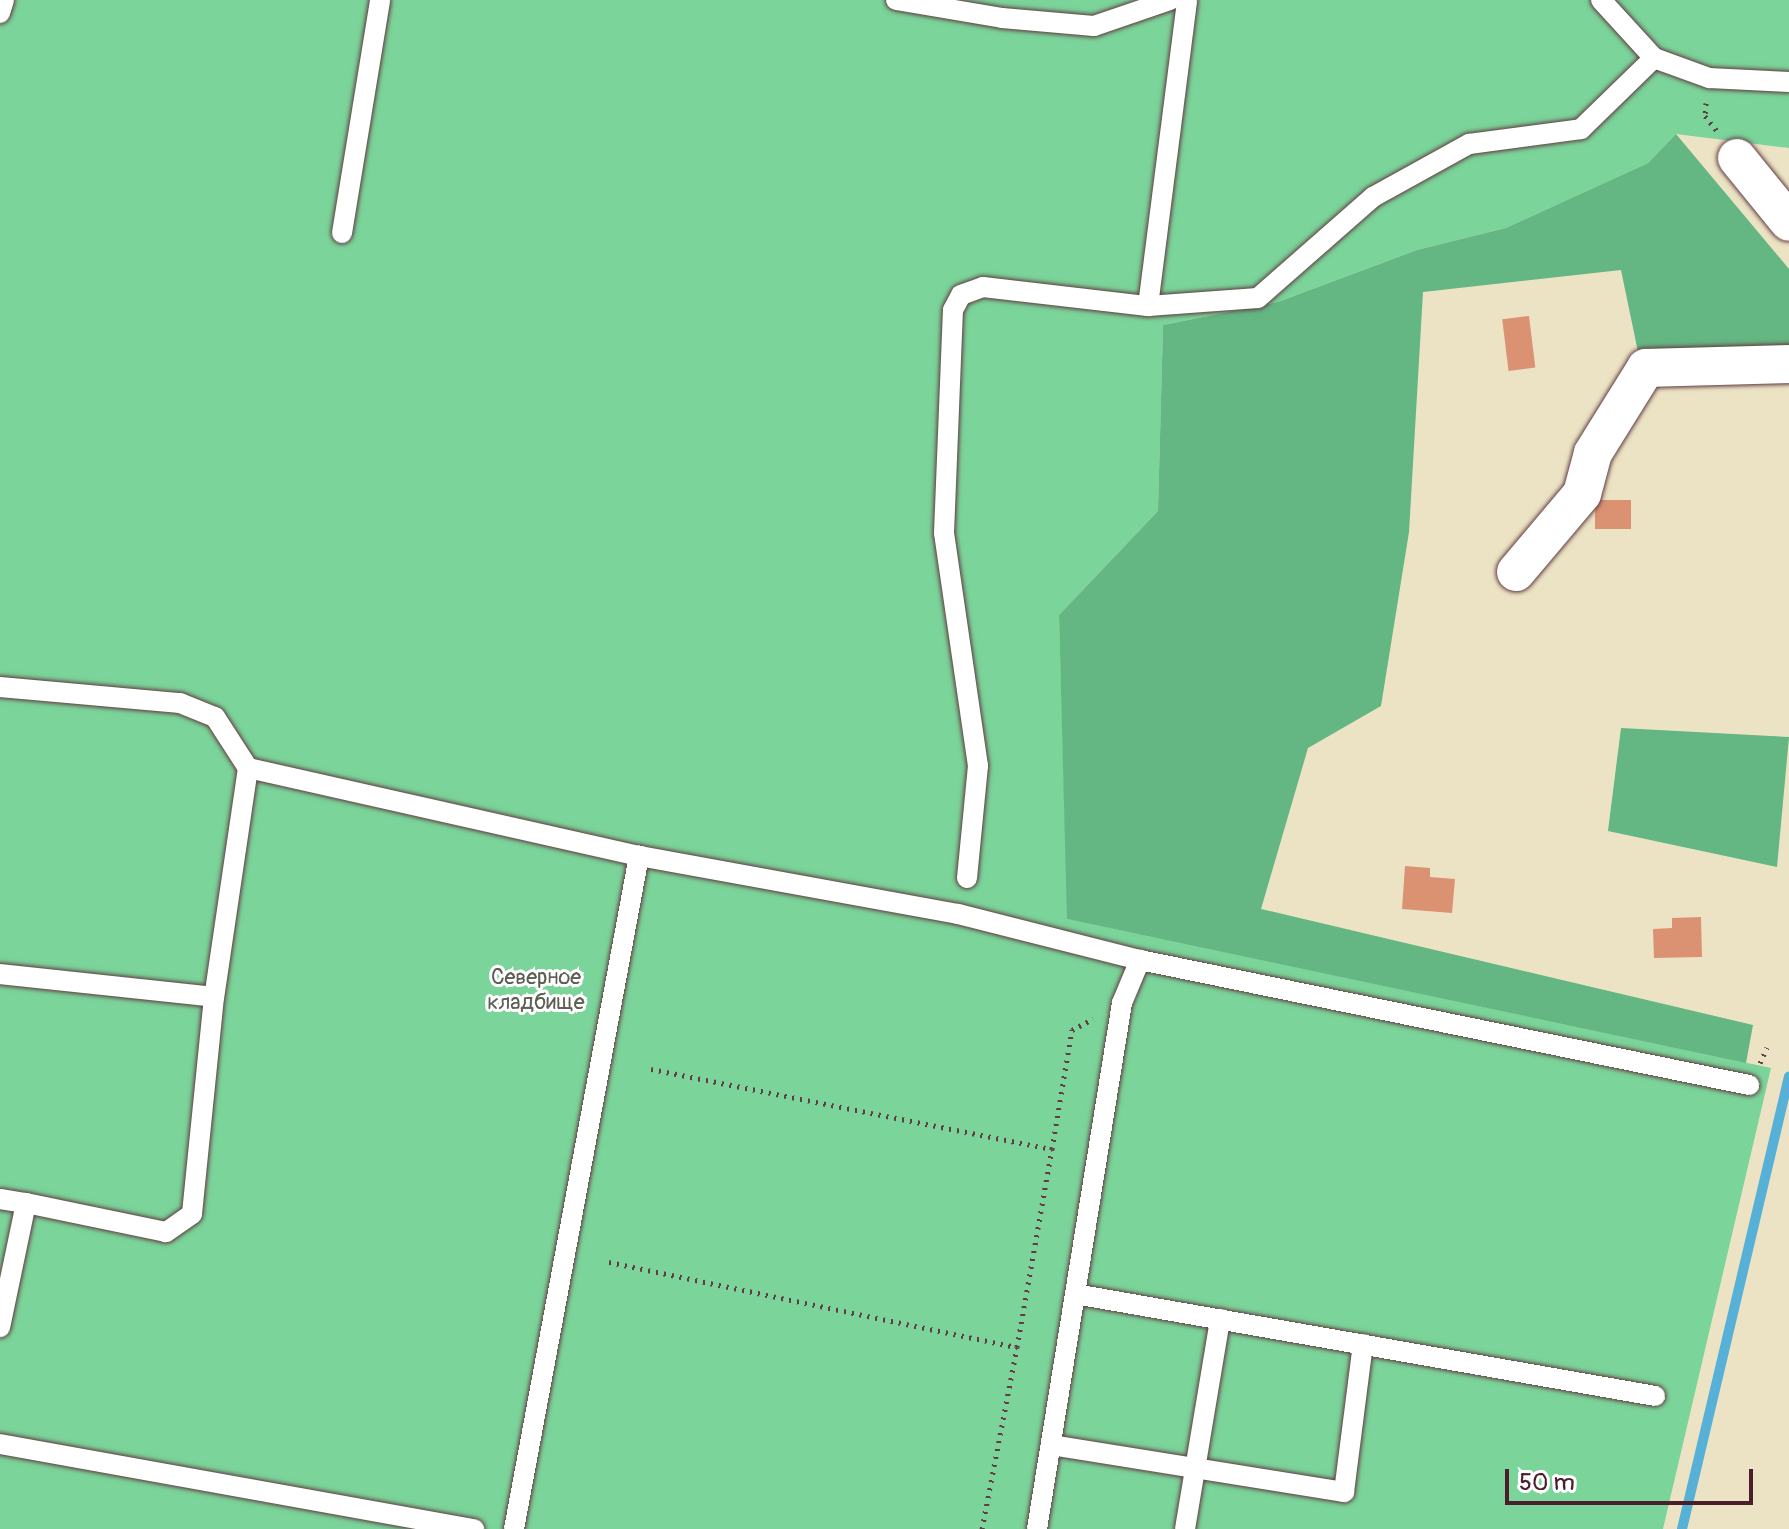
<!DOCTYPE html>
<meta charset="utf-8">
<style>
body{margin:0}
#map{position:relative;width:1789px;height:1529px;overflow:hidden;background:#ece3c4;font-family:Pangolin,sans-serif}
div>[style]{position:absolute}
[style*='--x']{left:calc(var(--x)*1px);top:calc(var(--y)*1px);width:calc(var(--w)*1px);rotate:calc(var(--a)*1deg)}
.green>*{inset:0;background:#7bd49a}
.forest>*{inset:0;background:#64b682}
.stream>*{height:10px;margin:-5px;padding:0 5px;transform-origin:5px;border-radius:5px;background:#57b0d5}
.building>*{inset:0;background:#db9273;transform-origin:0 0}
.path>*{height:5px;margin-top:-2.5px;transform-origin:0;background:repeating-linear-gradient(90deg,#623c42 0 2px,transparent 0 8px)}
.roads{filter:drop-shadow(0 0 2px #623c42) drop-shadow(0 0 2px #623c42)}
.service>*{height:20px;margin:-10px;padding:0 10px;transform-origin:10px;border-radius:10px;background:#fff}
.minor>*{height:38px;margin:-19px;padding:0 19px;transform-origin:19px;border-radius:19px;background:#fff}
span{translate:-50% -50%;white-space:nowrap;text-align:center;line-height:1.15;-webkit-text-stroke:6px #fff;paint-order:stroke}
.park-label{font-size:22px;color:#5b5e52}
.scale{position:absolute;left:1505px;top:1469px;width:248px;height:36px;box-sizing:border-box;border:4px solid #4a1f2b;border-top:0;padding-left:10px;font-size:24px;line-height:28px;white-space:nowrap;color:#4a1f2b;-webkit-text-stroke:6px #fff;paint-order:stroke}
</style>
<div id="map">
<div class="green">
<div style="clip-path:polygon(0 0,1789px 0,1789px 148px,1676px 134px,1648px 163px,1506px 228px,1417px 250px,1278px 302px,1163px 325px,1158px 511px,1059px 615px,1068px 919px,1771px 1068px,1663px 1529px,0 1529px)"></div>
</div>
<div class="forest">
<div style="clip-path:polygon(1676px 134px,1789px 269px,1789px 346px,1638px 352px,1621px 270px,1423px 292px,1409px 532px,1381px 706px,1308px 748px,1261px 909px,1753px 1025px,1746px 1063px,1067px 919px,1059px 615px,1158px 511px,1163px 325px,1278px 302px,1417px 250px,1506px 228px,1648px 163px)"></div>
<div style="clip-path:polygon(1621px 728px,1789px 737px,1777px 867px,1608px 831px)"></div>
</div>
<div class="stream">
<div style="--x:1682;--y:1529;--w:465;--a:-76.7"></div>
</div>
<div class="building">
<div style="left:1529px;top:316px;width:52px;height:27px;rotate:83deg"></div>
<div style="left:1595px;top:500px;width:36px;height:29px"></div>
<div style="clip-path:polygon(1405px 866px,1430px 868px,1430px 877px,1455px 879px,1452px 913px,1402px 909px)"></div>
<div style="clip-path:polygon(1701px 917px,1702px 957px,1654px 958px,1653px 929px,1672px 928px,1672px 918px)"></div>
</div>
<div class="path">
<div style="--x:1706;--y:103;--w:13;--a:94"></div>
<div style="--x:1705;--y:116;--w:21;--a:51"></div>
<div style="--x:1760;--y:1063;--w:17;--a:-66"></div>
<div style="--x:651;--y:1069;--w:409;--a:11.3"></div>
<div style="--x:1052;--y:1149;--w:121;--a:-80.5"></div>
<div style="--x:1072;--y:1030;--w:24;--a:-28"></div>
<div style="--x:609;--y:1262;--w:417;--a:11.8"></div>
<div style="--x:1017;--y:1347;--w:201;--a:-80"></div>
<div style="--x:982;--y:1529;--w:185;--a:-79.1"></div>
</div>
<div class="roads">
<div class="service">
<div style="--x:896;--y:0;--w:108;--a:9.6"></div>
<div style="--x:1002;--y:18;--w:92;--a:5"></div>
<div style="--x:1094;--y:26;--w:80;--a:-18.9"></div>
<div style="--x:1601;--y:0;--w:79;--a:47.6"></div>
<div style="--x:1654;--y:58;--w:59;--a:20"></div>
<div style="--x:1709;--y:78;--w:80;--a:2.9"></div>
<div style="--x:0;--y:13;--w:14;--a:-73"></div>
<div style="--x:342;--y:233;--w:236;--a:-80.7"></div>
<div style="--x:1148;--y:306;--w:308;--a:-82.7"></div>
<div style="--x:0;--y:687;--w:181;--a:5.1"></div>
<div style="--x:180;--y:703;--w:38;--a:22"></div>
<div style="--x:215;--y:717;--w:61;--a:57.1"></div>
<div style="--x:248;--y:768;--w:232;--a:98.4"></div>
<div style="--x:214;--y:997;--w:218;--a:95.8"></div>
<div style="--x:192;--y:1214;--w:32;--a:145"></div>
<div style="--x:166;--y:1232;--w:143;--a:-168.3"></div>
<div style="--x:248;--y:768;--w:401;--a:12.7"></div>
<div style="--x:639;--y:856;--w:324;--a:10.3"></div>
<div style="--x:958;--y:914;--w:188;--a:14.2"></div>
<div style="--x:1140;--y:960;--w:622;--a:11.6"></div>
<div style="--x:967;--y:878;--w:113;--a:-84.4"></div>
<div style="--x:978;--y:766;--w:235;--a:-98.3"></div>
<div style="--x:944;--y:533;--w:223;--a:-87.7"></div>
<div style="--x:953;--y:310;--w:17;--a:-62"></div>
<div style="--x:961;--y:295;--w:23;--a:-20"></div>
<div style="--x:983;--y:287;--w:166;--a:6.6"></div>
<div style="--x:1148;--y:306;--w:110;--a:-4.2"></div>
<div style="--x:1258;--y:298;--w:153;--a:-41.3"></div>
<div style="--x:1373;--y:197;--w:110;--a:-28.9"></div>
<div style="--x:1469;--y:144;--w:113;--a:-7.6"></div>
<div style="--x:1581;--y:129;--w:102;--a:-44.2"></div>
<div style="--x:0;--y:974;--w:215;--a:6.1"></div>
<div style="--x:0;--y:1199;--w:26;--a:9"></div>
<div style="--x:26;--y:1203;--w:127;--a:101.8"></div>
<div style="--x:1075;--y:1294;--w:589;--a:9.97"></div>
<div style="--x:0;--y:1444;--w:482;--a:10.2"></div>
<div style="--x:1051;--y:1445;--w:297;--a:9.1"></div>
<div style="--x:1344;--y:1492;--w:149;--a:-82.7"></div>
<div style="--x:514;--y:1529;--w:685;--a:-79.48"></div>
<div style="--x:1037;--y:1529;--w:533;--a:-80.82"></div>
<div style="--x:1122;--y:1003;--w:47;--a:-67.3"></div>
<div style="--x:1185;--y:1529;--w:213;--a:-80.5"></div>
</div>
<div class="minor">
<div style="--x:1737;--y:158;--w:82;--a:50.9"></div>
<div style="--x:1516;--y:572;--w:102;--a:-49.8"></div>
<div style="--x:1582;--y:494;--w:42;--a:-75"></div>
<div style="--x:1593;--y:453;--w:100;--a:-58.1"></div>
<div style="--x:1646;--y:368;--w:143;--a:-1.6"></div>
</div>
</div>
<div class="park-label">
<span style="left:536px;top:990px">Северное<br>кладбище</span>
</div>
<div class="scale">50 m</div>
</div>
